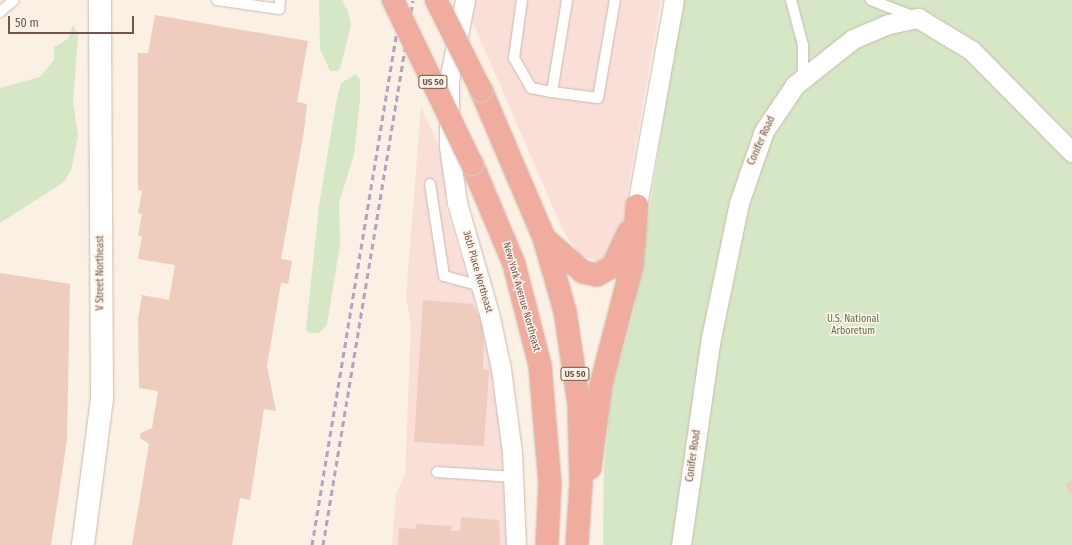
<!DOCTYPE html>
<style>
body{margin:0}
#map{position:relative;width:1072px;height:545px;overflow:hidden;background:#faf0e4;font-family:"Fira Sans Condensed",sans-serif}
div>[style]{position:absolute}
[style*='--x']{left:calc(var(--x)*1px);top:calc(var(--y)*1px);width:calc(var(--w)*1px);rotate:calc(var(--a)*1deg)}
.commercial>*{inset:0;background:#fadfd9}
.green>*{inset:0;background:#d5e7c4}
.building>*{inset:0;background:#eeccbe}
.roads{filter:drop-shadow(0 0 1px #cdb9ae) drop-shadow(0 0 1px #cdb9ae)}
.service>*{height:10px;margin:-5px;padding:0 5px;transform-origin:5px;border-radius:5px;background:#fff}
.minor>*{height:19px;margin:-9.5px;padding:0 9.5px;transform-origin:9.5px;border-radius:9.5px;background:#fff}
.tertiary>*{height:22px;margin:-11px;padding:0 11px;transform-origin:11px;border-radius:11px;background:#fff}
.motorway>*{height:22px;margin:-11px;padding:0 11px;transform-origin:11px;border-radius:11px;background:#f0ad9f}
.rail>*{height:3px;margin-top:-1.5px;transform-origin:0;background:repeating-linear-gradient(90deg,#b1a4c3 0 6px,transparent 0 10px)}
.bridges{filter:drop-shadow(0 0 1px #d7cfcd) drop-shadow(0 0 1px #d7cfcd)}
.motorway-bridge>*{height:22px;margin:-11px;padding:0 11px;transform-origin:11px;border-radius:11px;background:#f0ad9f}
span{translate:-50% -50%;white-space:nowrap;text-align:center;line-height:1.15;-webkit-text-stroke:3px #fef4ea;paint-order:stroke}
.shield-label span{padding:1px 3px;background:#fef4ea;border:1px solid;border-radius:3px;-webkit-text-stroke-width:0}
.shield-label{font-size:9px;color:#71554c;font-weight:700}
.street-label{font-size:10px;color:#71554c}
.park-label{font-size:10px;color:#587644}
.scale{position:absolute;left:8px;top:16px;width:126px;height:18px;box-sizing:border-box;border:2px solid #71554c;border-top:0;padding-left:5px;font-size:12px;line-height:14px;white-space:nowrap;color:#71554c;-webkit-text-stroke:3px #fef4ea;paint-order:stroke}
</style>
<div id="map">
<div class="commercial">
<div style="clip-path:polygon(463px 0,661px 0,622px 224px,608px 253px,599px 262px,579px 254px,563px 230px)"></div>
<div style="clip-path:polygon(421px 107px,444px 157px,446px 209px,488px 344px,502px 447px,508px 545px,392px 545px,396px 494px,405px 474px,411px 325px,406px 296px)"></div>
</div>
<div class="green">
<div style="clip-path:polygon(319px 0,342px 0,348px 12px,351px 25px,340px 69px,336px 71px,330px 71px,320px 49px)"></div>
<div style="clip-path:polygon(682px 0,1072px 0,1072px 545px,603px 545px,604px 469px,611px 394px,634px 309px)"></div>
<div style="clip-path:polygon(73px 25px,78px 36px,73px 102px,78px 136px,71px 170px,64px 182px,0 223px,0 88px,40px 77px,54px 60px,54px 47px,68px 39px)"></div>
<div style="clip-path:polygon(356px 74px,360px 80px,360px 99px,354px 155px,339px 203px,340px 244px,327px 325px,319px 333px,309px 333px,306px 329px,319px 206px,336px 103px,341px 83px)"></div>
</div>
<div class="building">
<div style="clip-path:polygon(155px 15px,308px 41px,297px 102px,307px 104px,304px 131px,281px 259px,292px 261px,288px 284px,281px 283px,267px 366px,276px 411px,264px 409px,250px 500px,240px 498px,232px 545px,132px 545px,149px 444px,140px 438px,141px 433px,152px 428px,158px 391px,139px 388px,138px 319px,142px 295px,169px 300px,175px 265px,138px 259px,142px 236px,138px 236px,142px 214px,138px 213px,142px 191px,138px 190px,138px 53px,148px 53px)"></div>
<div style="clip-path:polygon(0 273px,70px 284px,67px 440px,51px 545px,0 545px)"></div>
<div style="clip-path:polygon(423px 300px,473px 304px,484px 326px,483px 370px,489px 370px,484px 446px,414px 442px)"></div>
<div style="clip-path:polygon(1072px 481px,1072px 492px,1069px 493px,1065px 484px)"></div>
<div style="clip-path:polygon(461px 517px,499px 520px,500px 545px,398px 545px,399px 528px,415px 529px,416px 524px,452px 526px,451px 531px,460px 531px)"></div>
</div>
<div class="roads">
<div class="service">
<div style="--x:217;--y:0;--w:63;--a:8.3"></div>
<div style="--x:279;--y:9;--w:9;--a:-84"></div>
<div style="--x:522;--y:0;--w:59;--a:97.9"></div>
<div style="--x:514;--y:58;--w:34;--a:60"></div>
<div style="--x:531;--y:88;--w:21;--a:11"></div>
<div style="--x:552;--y:92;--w:93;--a:-80.7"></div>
<div style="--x:791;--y:0;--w:47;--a:75.1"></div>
<div style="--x:803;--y:45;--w:34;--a:90"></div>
<div style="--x:871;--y:0;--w:44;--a:21.3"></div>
<div style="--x:0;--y:12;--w:18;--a:-41"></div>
<div style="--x:552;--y:92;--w:46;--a:7.4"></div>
<div style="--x:598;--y:98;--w:99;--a:-80.2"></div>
<div style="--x:430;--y:184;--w:93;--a:81.3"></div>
<div style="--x:444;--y:276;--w:39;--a:15"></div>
<div style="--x:437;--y:472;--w:77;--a:3.7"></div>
</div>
<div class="minor">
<div style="--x:465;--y:0;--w:83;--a:101.2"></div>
<div style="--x:449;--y:81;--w:65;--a:90"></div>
<div style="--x:449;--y:146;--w:58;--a:82"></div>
<div style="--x:457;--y:203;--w:115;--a:73.8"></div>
<div style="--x:489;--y:313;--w:57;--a:77.9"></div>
<div style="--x:501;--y:369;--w:85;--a:82.5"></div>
<div style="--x:512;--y:453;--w:92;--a:87.5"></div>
<div style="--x:637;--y:205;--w:208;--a:-79.8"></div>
<div style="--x:681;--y:545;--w:209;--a:-81.8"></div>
<div style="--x:711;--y:338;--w:138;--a:-78.3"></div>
<div style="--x:739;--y:203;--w:76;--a:-70.9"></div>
<div style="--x:764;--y:131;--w:55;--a:-56"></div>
<div style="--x:795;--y:85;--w:74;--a:-38.4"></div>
<div style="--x:853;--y:39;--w:39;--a:-23"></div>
<div style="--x:889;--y:24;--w:30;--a:-12"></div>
<div style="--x:918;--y:18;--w:62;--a:31.1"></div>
<div style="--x:971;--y:50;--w:144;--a:45.3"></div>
</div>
<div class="tertiary">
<div style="--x:83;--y:545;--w:147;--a:-82.6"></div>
<div style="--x:102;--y:399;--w:399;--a:-90.3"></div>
</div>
<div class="motorway">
<div style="--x:481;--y:90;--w:161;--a:66.9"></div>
<div style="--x:544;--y:238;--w:76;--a:74"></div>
<div style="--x:565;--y:311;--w:95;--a:81.5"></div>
<div style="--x:579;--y:405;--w:79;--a:88.5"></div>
<div style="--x:581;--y:484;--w:61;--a:93.8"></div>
<div style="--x:472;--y:164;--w:108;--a:67.2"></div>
<div style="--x:514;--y:264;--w:104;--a:75.6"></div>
<div style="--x:540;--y:365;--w:118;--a:85.2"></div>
<div style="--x:550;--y:483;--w:62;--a:92.8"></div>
<div style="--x:544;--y:238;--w:52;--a:41.1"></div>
<div style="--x:583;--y:272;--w:14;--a:12"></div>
<div style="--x:597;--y:275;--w:18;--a:-29"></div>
<div style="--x:613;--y:266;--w:38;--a:-65"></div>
<div style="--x:590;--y:468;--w:84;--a:-82.5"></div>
<div style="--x:601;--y:385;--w:124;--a:-75.5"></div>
<div style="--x:632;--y:265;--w:60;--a:-85.2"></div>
</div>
</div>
<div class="rail">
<div style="--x:312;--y:545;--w:552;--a:-80.62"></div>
<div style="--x:323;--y:545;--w:552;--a:-80.62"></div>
</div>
<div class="bridges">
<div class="motorway-bridge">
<div style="--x:393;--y:0;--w:182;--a:64.3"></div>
<div style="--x:436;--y:0;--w:101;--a:63.4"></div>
</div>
</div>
<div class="shield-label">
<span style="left:433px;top:82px">US 50</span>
<span style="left:575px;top:374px">US 50</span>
</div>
<div class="street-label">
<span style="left:762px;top:141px;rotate:-66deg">Conifer Road</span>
<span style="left:477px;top:272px;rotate:74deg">36th Place Northeast</span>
<span style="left:101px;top:273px;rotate:-90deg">V Street Northeast</span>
<span style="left:521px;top:297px;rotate:74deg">New York Avenue Northeast</span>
<span style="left:694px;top:456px;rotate:-82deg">Conifer Road</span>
</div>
<div class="park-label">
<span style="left:853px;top:325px">U.S. National<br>Arboretum</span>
</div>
<div class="scale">50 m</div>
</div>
